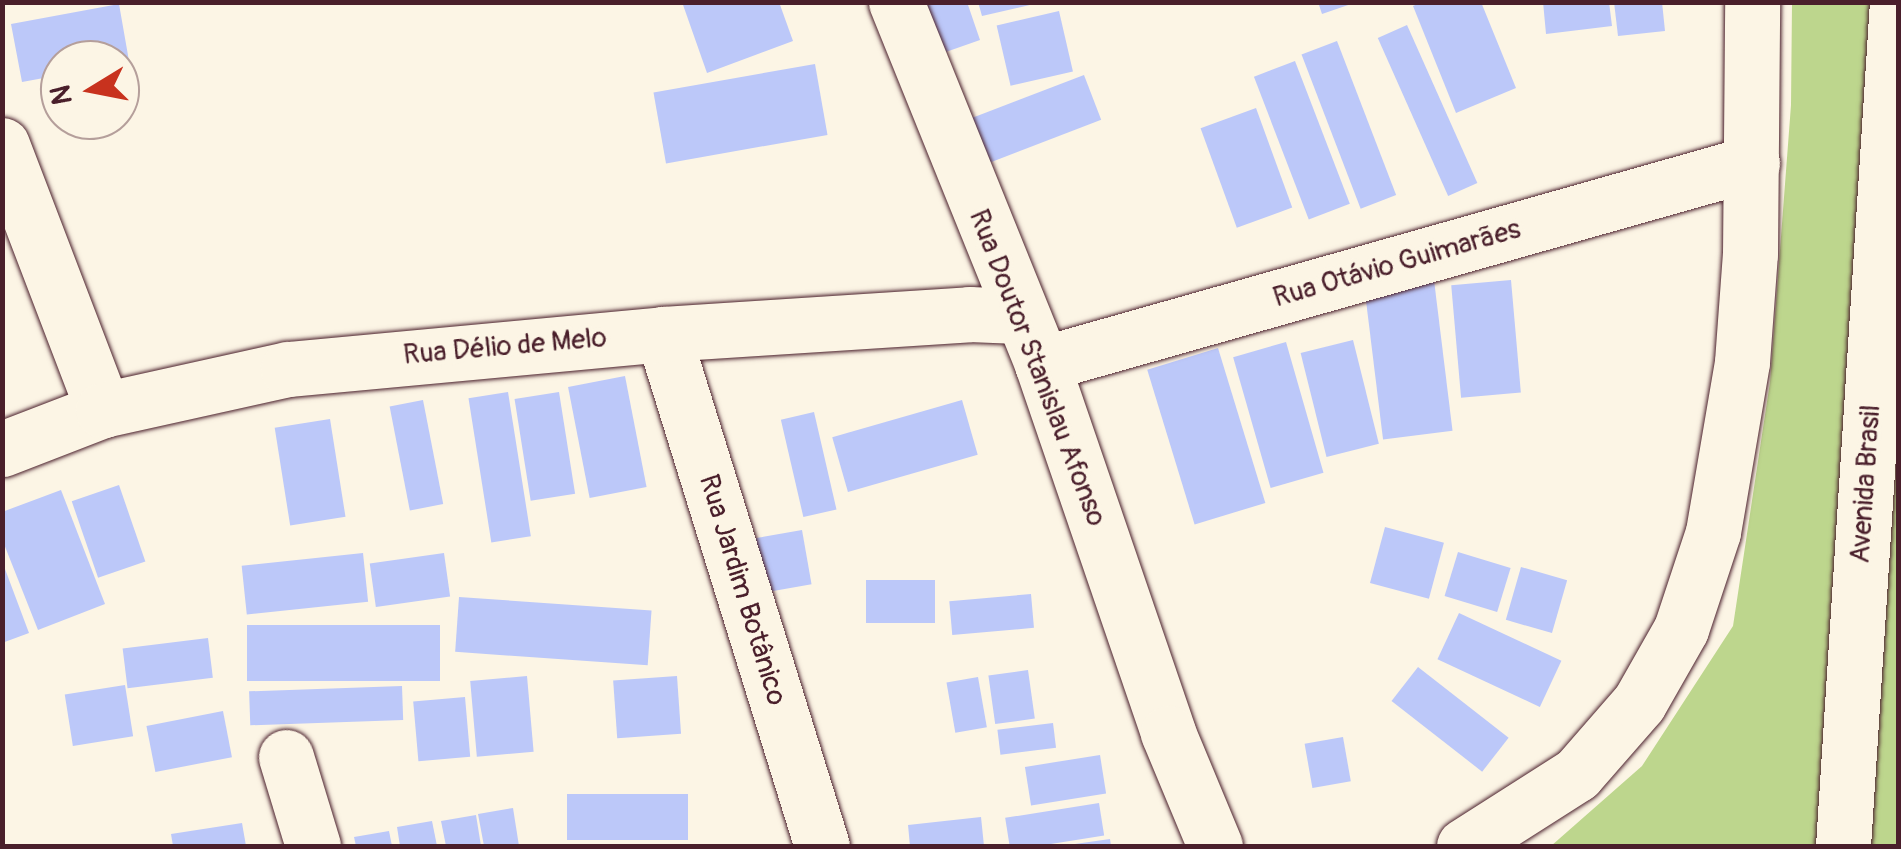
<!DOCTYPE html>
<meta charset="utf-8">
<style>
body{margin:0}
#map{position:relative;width:1901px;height:849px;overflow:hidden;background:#fcf5e5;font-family:Pangolin,sans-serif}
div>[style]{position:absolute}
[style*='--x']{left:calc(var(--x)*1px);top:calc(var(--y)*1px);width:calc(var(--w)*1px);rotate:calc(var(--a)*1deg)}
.green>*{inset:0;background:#bdd68d}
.building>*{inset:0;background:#bcc8f9;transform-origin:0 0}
.roads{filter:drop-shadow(0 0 2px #4a1f2b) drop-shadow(0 0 2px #4a1f2b)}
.minor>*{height:55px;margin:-27.5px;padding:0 27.5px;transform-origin:27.5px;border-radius:27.5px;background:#fcf5e5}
.highway>*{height:55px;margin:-27.5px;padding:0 27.5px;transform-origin:27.5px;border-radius:27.5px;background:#fcf5e5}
span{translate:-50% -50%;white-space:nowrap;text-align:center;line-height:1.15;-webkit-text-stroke:8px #fcf5e5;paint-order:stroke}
.street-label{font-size:28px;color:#4a1f2b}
.frame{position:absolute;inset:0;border:5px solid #4a1f2b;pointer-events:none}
.north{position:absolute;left:40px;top:40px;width:100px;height:100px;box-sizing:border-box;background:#fcf5e5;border:2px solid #b59f9b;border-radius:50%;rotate:260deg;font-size:28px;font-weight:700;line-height:40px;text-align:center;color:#4a1f2b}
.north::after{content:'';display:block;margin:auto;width:35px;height:45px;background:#c8321e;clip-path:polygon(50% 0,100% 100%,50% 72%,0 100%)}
</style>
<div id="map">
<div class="green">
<div style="clip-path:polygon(1792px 3px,1898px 3px,1898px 846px,1551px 846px,1642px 766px,1733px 626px,1770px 382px,1791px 105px)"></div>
</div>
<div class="building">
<div style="clip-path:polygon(682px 2px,779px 2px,793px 41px,707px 73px)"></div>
<div style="clip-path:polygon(913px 2px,967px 2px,980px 40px,923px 60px)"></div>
<div style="clip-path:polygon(978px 2px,1034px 2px,1034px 4px,982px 16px)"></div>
<div style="clip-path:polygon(1318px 2px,1354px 2px,1354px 3px,1322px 14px)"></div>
<div style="clip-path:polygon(1422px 2px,1481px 2px,1516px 88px,1456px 113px,1413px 6px)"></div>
<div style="clip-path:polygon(1543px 2px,1609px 2px,1612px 26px,1546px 34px)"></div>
<div style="clip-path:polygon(1614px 2px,1662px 2px,1665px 31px,1618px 36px)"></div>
<div style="clip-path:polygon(119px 4px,129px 61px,60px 60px,60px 75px,22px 82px,11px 24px)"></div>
<div style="left:1059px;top:11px;width:62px;height:64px;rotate:77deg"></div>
<div style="left:1407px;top:25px;width:173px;height:32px;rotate:66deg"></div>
<div style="left:1337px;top:41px;width:165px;height:38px;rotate:69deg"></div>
<div style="left:1295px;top:61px;width:153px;height:44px;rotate:69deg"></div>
<div style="left:815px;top:64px;width:72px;height:164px;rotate:80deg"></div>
<div style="left:1084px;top:75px;width:48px;height:139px;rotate:69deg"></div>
<div style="left:1256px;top:108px;width:106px;height:59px;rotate:70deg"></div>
<div style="left:1434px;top:280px;width:152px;height:70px;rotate:83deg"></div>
<div style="left:1511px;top:280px;width:113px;height:60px;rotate:85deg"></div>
<div style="left:1353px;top:340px;width:107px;height:54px;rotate:76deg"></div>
<div style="left:1286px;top:342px;width:136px;height:55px;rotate:74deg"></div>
<div style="left:1218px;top:348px;width:162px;height:74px;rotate:73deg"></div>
<div style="left:625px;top:376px;width:113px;height:58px;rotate:79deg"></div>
<div style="left:508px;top:392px;width:146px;height:40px;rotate:81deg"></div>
<div style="left:559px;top:392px;width:103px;height:45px;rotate:81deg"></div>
<div style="left:423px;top:400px;width:106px;height:34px;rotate:79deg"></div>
<div style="left:962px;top:400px;width:57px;height:135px;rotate:74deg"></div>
<div style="left:814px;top:412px;width:100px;height:34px;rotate:77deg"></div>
<div style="left:330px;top:419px;width:99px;height:56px;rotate:81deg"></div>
<div style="left:119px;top:485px;width:81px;height:50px;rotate:71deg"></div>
<div style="clip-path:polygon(61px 490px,105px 604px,38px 630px,2px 539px,2px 512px)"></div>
<div style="left:1385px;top:527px;width:61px;height:58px;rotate:15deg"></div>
<div style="left:802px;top:530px;width:55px;height:58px;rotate:80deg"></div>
<div style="left:1458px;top:552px;width:55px;height:46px;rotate:17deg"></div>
<div style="left:363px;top:553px;width:49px;height:122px;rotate:84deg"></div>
<div style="left:444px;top:553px;width:44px;height:75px;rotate:82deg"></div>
<div style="clip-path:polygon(2px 561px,29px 633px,2px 643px)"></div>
<div style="left:1521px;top:567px;width:48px;height:55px;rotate:16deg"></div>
<div style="left:866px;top:580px;width:69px;height:43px"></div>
<div style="left:1031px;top:594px;width:34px;height:82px;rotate:85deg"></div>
<div style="left:459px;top:597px;width:193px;height:55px;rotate:4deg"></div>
<div style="left:1459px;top:613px;width:113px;height:51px;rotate:25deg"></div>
<div style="left:440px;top:625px;width:56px;height:193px;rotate:90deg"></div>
<div style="left:208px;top:638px;width:40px;height:86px;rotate:83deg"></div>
<div style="left:1418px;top:667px;width:115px;height:43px;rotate:38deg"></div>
<div style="left:1028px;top:670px;width:49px;height:40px;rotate:82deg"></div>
<div style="left:527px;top:676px;width:76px;height:57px;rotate:85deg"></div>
<div style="left:677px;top:676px;width:58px;height:64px;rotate:86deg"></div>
<div style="left:978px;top:677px;width:51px;height:32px;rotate:80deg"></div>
<div style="left:125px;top:685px;width:52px;height:61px;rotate:81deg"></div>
<div style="left:402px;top:686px;width:34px;height:153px;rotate:88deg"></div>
<div style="left:465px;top:697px;width:60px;height:52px;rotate:85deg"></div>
<div style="left:223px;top:711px;width:47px;height:78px;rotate:79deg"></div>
<div style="left:1053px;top:723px;width:25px;height:56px;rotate:83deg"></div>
<div style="left:1343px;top:737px;width:45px;height:39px;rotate:80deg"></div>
<div style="left:1100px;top:755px;width:39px;height:76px;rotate:81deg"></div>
<div style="left:688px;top:794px;width:46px;height:121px;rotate:90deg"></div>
<div style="left:1099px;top:803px;width:33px;height:95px;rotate:81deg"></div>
<div style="clip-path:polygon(513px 808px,519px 846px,484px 846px,478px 814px)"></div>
<div style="clip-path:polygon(476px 815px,481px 846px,446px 846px,441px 821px)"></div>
<div style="clip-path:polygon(981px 817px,984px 846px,910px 846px,908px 825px)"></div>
<div style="clip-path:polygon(432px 821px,437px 846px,400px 846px,397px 827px)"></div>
<div style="clip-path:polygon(242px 823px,246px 846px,173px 846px,171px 834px)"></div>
<div style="clip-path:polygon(389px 831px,392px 846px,356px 846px,354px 837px)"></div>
<div style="clip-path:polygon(1110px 839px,1111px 846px,1075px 846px,1075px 844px)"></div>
</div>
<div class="roads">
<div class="minor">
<div style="--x:896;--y:2;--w:390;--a:68"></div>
<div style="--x:1042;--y:364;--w:390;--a:71.1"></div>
<div style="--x:1168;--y:733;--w:122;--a:67.4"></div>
<div style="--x:2;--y:145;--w:284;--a:69.1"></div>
<div style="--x:663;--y:334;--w:536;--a:72.75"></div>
<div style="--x:1042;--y:364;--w:738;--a:-15.81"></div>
<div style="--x:2;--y:449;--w:108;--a:-21.1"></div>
<div style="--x:103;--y:410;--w:189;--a:-12.5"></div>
<div style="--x:288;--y:369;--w:377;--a:-5.3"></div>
<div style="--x:663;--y:334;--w:307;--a:-3.7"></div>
<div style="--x:969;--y:314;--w:50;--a:2.3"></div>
<div style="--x:286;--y:757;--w:93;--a:73.1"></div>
<div style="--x:1464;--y:846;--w:134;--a:-32.5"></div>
<div style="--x:1577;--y:774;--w:94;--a:-48.9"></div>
<div style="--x:1639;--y:703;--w:85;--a:-60.4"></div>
<div style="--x:1681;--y:629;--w:102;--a:-71.7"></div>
<div style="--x:1713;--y:532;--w:172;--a:-80.3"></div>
<div style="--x:1742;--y:362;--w:108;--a:-85.8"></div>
<div style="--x:1750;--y:254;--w:252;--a:-89.5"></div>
</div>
<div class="highway">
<div style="--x:1843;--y:846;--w:846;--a:-86.34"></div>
</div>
</div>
<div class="street-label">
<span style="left:1397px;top:264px;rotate:-16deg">Rua Otávio Guimarães</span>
<span style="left:505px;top:347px;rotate:-5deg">Rua Délio de Melo</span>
<span style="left:1037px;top:368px;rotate:69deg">Rua Doutor Stanislau Afonso</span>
<span style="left:1866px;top:484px;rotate:-86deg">Avenida Brasil</span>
<span style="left:742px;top:590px;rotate:73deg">Rua Jardim Botânico</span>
</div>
<div class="frame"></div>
<div class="north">N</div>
</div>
